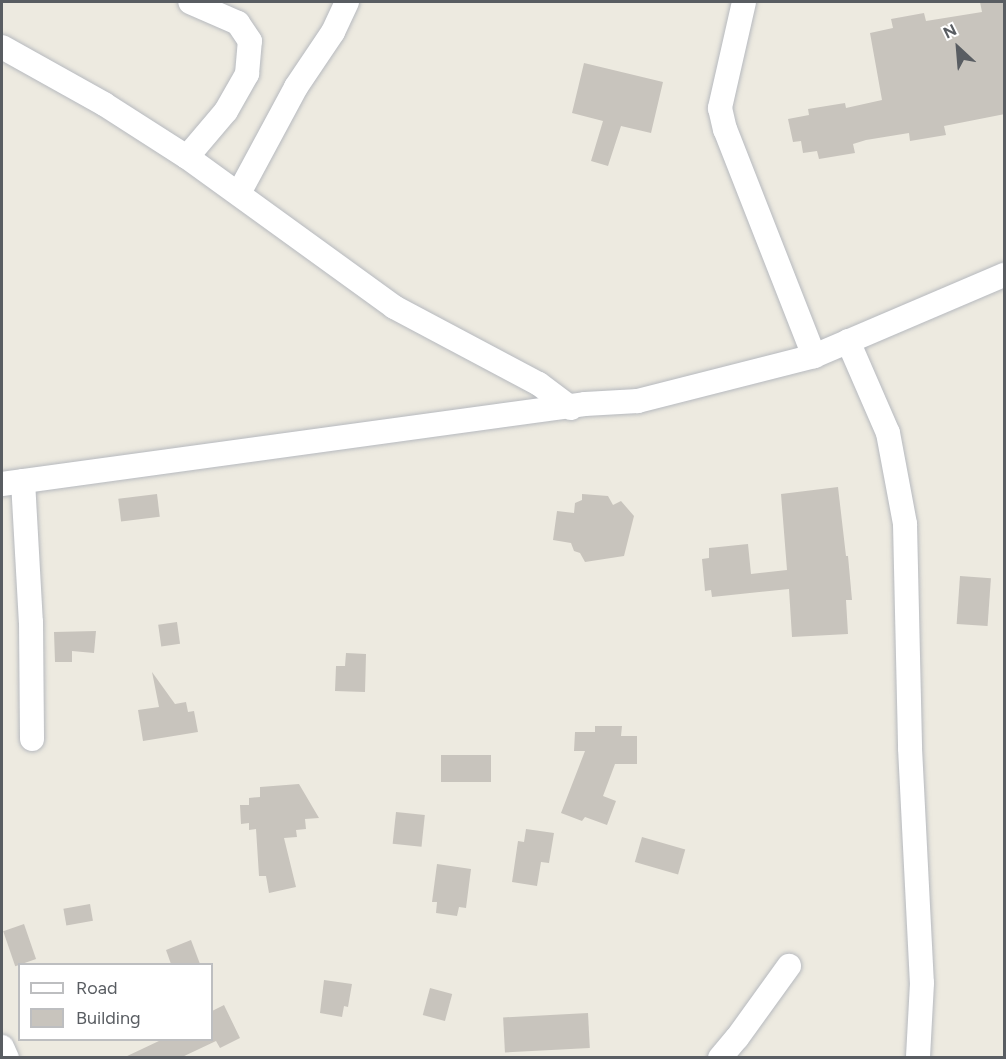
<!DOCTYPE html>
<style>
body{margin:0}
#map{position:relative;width:1006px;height:1059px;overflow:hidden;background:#edeae0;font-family:Figtree,sans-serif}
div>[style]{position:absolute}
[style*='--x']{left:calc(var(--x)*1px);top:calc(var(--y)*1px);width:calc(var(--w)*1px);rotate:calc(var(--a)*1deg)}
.building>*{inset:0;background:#c8c4bd;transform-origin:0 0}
.roads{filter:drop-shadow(0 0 2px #b6b9be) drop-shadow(0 0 2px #b6b9be)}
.minor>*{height:24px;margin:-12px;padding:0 12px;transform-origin:12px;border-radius:12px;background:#fff}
span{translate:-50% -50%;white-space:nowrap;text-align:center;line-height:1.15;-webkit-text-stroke:6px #fff;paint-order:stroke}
.frame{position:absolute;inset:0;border:3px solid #595d62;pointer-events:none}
.legend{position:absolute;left:18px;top:963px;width:195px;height:78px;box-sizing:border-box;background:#fff;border:2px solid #bdbec0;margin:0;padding:8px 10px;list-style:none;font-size:18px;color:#595d62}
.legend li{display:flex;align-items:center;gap:12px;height:30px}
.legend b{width:30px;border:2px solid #bdbec0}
.north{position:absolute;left:928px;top:18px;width:60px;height:60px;-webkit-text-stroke:4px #fff;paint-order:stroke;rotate:334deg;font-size:16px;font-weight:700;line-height:24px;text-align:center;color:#595d62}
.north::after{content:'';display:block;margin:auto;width:21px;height:27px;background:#595d62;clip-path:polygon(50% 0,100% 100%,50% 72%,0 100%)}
</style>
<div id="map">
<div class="building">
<div style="clip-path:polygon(980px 2px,1005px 2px,1005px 114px,944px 126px,946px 135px,910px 141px,909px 133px,866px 140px,853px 144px,855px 153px,819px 159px,817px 151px,803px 153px,801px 141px,793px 142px,788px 119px,809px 115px,808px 109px,845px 103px,846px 108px,882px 100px,870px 33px,893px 28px,891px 19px,924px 13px,926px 21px,982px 12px)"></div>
<div style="clip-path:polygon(584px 63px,663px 82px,651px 133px,621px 126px,608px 166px,591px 161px,603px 121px,572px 113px)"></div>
<div style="clip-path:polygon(838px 487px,846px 556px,848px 556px,852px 600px,846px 600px,848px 634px,792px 637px,789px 589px,712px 597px,711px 590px,705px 591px,702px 559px,709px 558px,709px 548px,748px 544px,751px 574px,787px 570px,781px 494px)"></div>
<div style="left:157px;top:494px;width:23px;height:39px;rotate:83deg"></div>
<div style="clip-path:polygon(582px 494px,608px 496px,613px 505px,621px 501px,634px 516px,624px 556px,585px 562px,580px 553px,574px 551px,571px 543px,553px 540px,557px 511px,574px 513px,575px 503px,582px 500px)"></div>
<div style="left:960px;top:576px;width:31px;height:48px;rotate:4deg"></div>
<div style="left:177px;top:622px;width:22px;height:19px;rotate:82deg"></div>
<div style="clip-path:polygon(96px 631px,94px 653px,72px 651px,72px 662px,55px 662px,54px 632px)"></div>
<div style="clip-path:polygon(346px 653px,366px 654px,365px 692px,335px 691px,336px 666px,345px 666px)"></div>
<div style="clip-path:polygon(152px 672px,175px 704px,186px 702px,188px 712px,194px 711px,198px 732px,143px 741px,138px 710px,159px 707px)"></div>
<div style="clip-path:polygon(595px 726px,622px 726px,621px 736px,637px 736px,637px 764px,615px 764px,603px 796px,616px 801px,607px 825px,585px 817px,582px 821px,561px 813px,585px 751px,574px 751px,575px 732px,595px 732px)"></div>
<div style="left:441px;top:755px;width:50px;height:27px"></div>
<div style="clip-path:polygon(299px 784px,319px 818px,305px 819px,306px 829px,296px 830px,297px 837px,284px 838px,296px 887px,269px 893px,266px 876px,259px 876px,256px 829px,249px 830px,249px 823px,241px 824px,240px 805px,249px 805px,249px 798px,260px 797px,260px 787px)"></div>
<div style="left:396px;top:812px;width:29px;height:32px;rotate:6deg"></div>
<div style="clip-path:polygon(526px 829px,554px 833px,549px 863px,541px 862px,537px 886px,512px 882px,518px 841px,524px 842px)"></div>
<div style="left:642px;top:837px;width:45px;height:26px;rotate:16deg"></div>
<div style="clip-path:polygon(437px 864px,471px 869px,466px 908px,459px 907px,457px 916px,436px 913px,437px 902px,432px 902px)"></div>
<div style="left:90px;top:904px;width:17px;height:27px;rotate:80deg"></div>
<div style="left:24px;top:924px;width:37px;height:22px;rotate:71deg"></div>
<div style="clip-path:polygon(191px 940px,200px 964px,171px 964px,166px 950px)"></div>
<div style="clip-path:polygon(324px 980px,352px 984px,348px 1007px,344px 1006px,342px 1017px,320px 1013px)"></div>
<div style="left:430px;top:988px;width:23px;height:28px;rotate:15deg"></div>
<div style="clip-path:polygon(224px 1005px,240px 1038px,220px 1048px,216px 1041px,180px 1058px,123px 1058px,161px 1040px,212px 1040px,212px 1011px)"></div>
<div style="left:588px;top:1013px;width:35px;height:85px;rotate:87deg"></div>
</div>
<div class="roads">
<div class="minor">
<div style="--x:744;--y:2;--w:109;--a:102.8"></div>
<div style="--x:720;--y:108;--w:22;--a:77"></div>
<div style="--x:725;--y:129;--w:244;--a:68.6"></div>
<div style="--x:2;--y:47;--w:117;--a:29.2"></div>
<div style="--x:104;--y:104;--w:98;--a:32.6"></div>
<div style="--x:187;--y:157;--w:256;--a:35.9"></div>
<div style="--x:394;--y:307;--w:164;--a:28"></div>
<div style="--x:539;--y:384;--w:40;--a:37"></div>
<div style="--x:187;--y:157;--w:60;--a:-49.7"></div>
<div style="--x:226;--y:111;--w:43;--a:-60.4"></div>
<div style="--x:247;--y:74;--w:33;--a:-85"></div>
<div style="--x:250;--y:41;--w:22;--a:-124"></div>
<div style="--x:238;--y:23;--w:52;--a:-156.4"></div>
<div style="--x:239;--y:193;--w:120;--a:-61.7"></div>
<div style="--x:296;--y:87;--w:66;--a:-56.1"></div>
<div style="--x:333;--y:32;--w:33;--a:-65"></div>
<div style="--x:848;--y:341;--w:100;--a:66.5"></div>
<div style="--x:888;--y:433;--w:93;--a:79.4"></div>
<div style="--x:905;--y:524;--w:224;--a:88.7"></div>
<div style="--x:910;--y:748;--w:235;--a:87.1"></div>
<div style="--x:922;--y:983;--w:75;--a:93.1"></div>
<div style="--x:23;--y:481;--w:141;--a:86.8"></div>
<div style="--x:31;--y:622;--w:117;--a:89.5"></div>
<div style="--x:2;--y:484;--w:588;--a:-7.81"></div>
<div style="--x:585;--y:404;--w:53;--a:-3.2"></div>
<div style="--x:638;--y:401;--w:182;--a:-14.3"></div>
<div style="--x:814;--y:356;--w:207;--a:-23.1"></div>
<div style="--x:2;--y:1047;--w:12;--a:66"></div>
<div style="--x:720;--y:1058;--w:26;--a:-50"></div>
<div style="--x:737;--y:1038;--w:89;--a:-54.2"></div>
</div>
</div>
<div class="frame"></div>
<ul class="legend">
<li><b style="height:8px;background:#fff"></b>Road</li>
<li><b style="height:16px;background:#c8c4bd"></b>Building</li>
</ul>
<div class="north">N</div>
</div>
